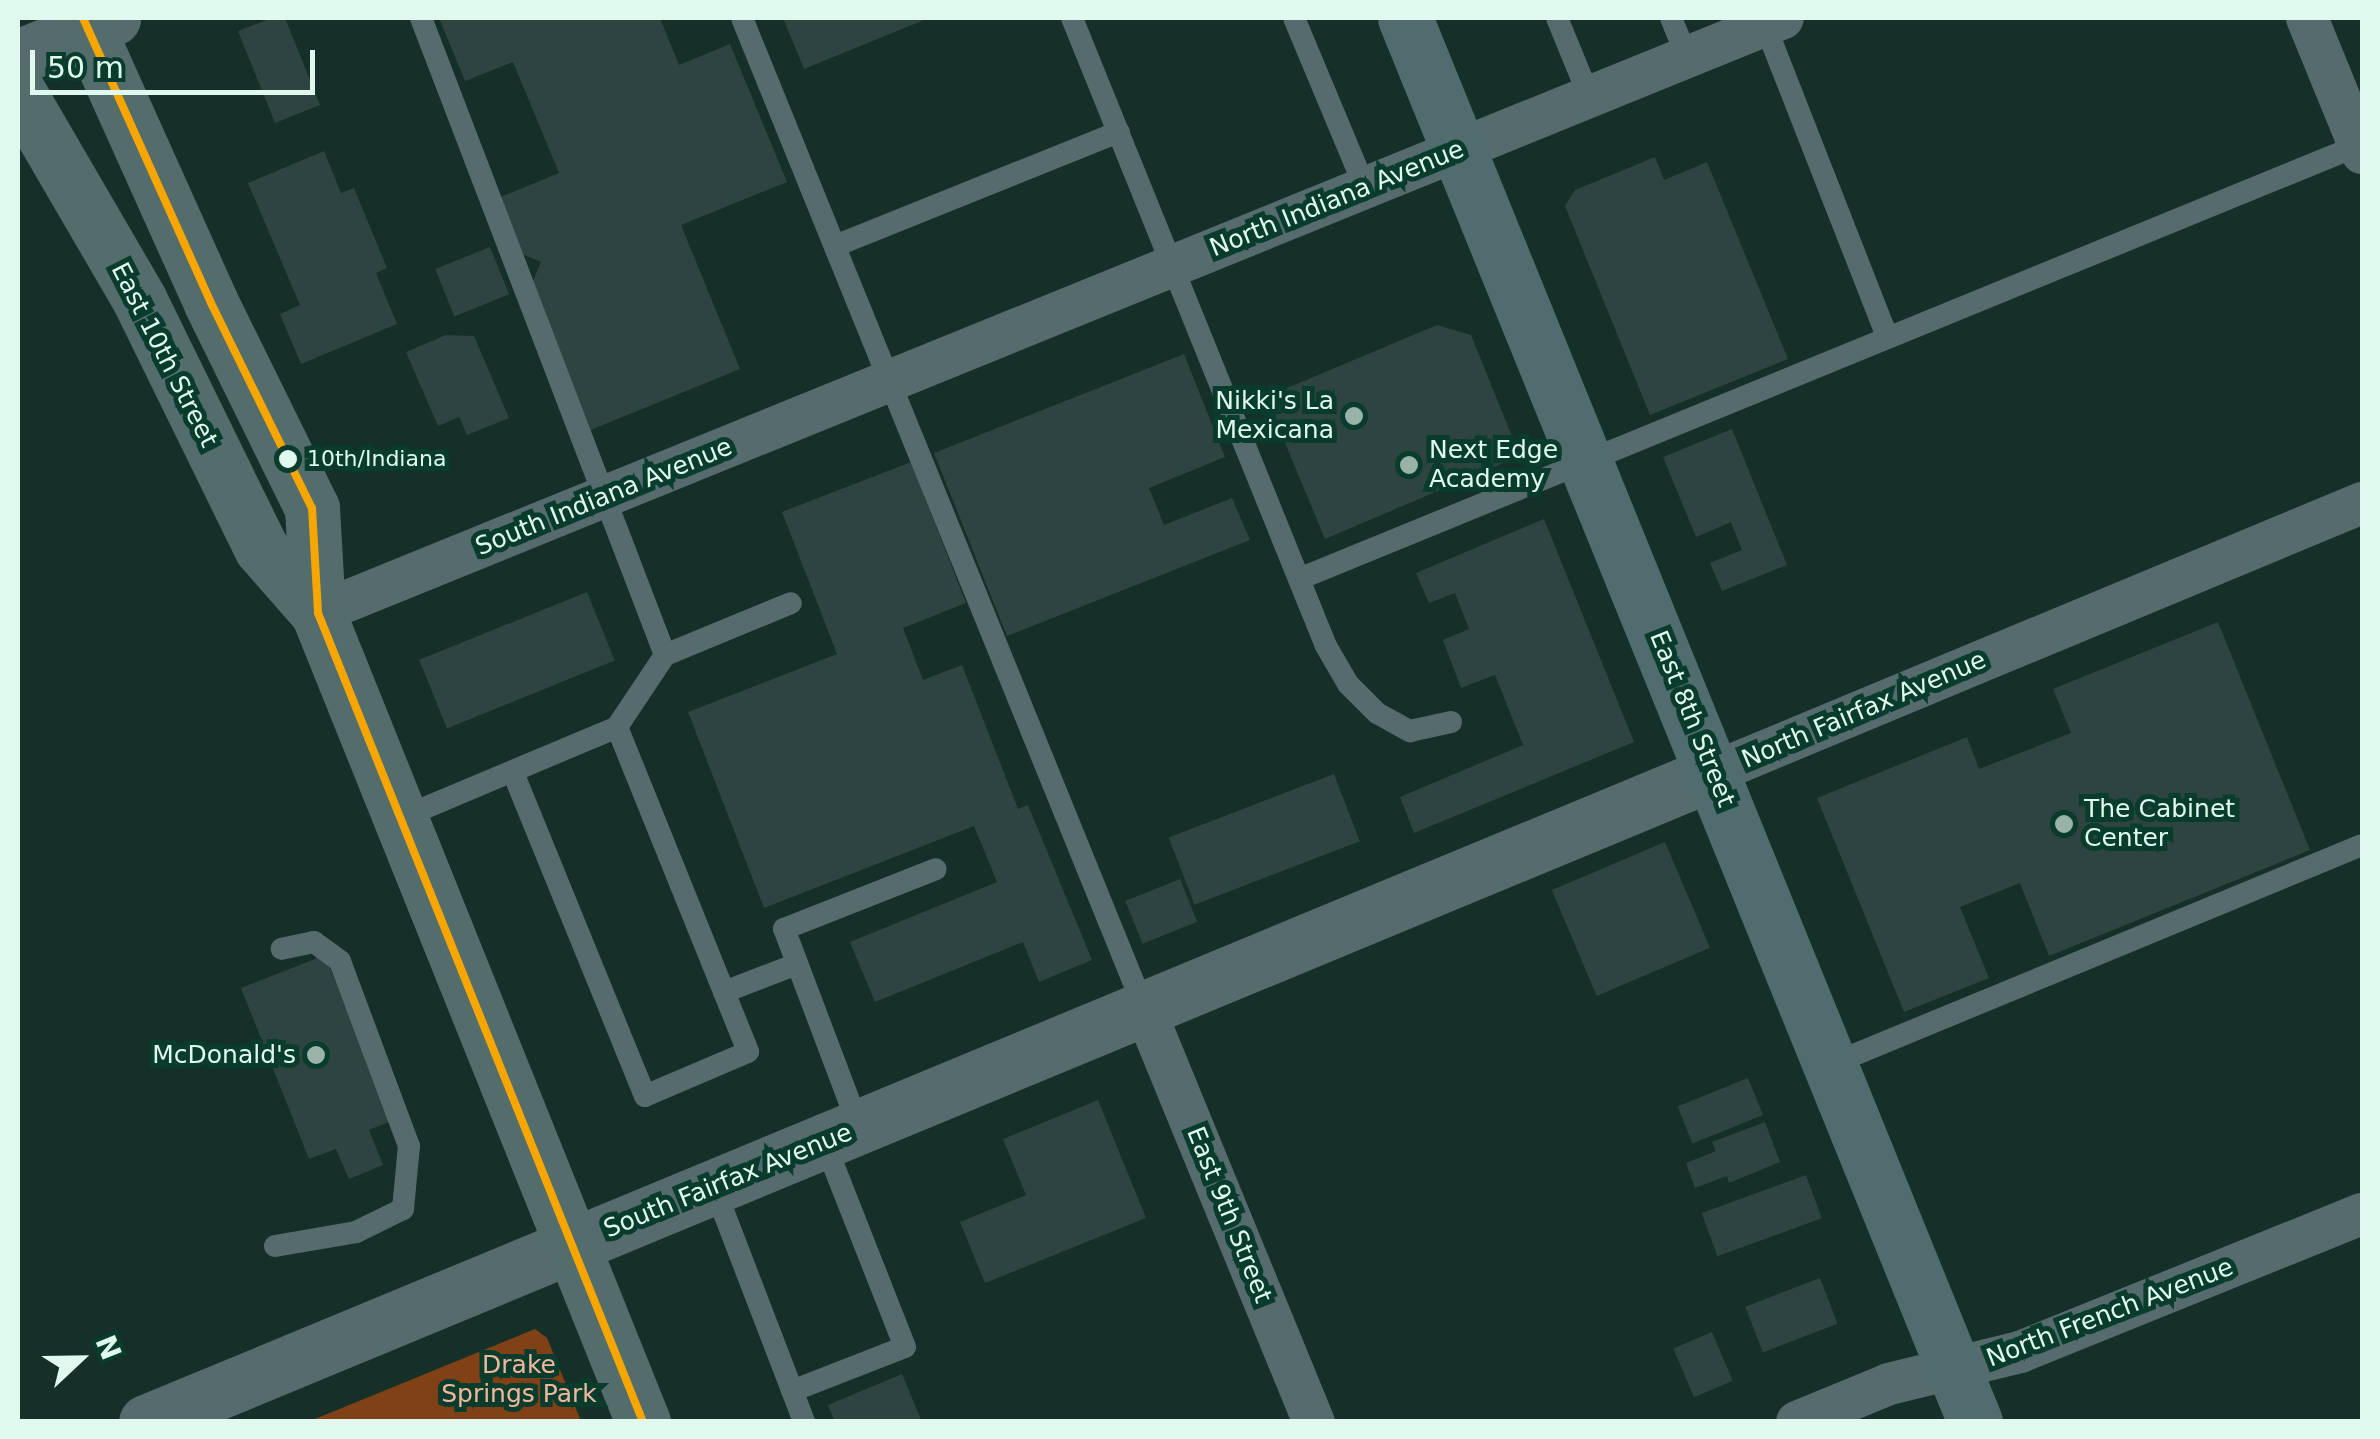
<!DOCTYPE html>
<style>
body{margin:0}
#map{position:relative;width:2380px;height:1439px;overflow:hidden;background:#153028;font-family:"DejaVu Sans",sans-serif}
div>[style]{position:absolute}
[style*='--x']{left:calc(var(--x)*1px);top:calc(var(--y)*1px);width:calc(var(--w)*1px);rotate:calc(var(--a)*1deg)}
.green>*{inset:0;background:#804117}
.building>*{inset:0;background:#2d4440;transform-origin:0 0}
.service>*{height:22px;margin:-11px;padding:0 11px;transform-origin:11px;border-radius:11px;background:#556b6e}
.minor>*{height:42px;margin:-21px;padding:0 21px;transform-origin:21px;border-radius:21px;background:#556b6e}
.tertiary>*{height:55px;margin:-27.5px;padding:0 27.5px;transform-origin:27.5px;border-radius:27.5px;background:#556b6e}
.secondary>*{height:55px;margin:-27.5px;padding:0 27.5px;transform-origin:27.5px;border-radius:27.5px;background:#516c6f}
.primary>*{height:55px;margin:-27.5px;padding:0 27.5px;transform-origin:27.5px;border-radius:27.5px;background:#536c6c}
.bus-1>*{height:8px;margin:-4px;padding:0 4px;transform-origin:4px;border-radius:4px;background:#f7a600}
.dots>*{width:28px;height:28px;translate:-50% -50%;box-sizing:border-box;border:5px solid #093c2c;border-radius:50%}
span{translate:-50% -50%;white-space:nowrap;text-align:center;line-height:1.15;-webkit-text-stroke:10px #093c2c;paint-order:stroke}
.bus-label{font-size:22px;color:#e0f9ee}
.left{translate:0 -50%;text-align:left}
.street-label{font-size:25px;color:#e0f9ee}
.poi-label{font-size:25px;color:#e0f9ee}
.right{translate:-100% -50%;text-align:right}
.park-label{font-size:25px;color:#efb89c}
.frame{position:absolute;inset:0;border:20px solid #e0f9ee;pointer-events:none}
.north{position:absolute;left:30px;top:1309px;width:100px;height:100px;-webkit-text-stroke:8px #093c2c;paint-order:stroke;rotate:68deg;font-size:28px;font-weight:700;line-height:40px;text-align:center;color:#e0f9ee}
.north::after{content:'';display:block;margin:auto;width:35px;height:45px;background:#e0f9ee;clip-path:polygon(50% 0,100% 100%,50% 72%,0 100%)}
.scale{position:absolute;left:30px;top:50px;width:285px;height:45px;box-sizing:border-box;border:5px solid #e0f9ee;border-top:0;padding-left:12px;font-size:30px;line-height:35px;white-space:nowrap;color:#e0f9ee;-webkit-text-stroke:8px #093c2c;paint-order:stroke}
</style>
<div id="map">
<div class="green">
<div style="clip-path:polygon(535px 1329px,547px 1338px,581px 1421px,310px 1421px)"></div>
</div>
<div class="building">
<div style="clip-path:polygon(272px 18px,285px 18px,320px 105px,275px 123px,238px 31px)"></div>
<div style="clip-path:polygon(439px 18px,660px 18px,679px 65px,730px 44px,787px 182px,681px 225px,740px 369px,588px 431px,530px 288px,541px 262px,517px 252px,496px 199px,559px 173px,513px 62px,465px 81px)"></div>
<div style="clip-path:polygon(783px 18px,929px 18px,804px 69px)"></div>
<div style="clip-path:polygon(324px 151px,341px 193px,354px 188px,387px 268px,376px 273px,397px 324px,301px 364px,280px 314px,300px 305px,248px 183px)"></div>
<div style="clip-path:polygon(1655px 157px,1664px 180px,1707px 162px,1788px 359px,1650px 415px,1565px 206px,1575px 190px)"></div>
<div style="left:490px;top:247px;width:51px;height:59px;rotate:68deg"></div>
<div style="clip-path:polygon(1437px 325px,1471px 335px,1520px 456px,1325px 539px,1266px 397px)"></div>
<div style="clip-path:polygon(446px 335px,474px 336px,509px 418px,467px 435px,459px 417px,438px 426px,406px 352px)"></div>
<div style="clip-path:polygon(1184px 354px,1225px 457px,1149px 488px,1164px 525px,1232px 498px,1250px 540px,1007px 636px,934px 453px)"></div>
<div style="clip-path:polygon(1732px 429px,1787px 565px,1722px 591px,1710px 563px,1742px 550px,1731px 522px,1696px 537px,1663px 457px)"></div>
<div style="clip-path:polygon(911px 462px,966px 603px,903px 628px,923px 680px,962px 665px,1018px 809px,1028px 805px,1092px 960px,1039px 982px,1023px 942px,875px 1002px,850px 942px,997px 882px,974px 826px,764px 908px,688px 712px,837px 654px,782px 512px)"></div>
<div style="clip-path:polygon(1544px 519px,1634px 742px,1414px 833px,1400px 797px,1523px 745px,1495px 675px,1461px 688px,1443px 640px,1469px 629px,1455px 593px,1429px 603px,1416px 573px)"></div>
<div style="left:587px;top:592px;width:74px;height:181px;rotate:68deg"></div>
<div style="clip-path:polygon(2218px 622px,2310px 850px,2049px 956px,2020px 883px,1960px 907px,1989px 978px,1904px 1012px,1817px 798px,1967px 737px,1979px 769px,2071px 733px,2053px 689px)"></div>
<div style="left:1334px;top:774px;width:72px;height:177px;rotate:69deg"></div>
<div style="left:1665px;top:842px;width:115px;height:123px;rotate:67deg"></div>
<div style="left:1180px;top:879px;width:46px;height:59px;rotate:68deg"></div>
<div style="clip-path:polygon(325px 955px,391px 1121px,369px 1130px,383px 1165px,349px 1179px,336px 1149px,309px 1159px,241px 988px)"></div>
<div style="left:1748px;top:1078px;width:40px;height:76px;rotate:68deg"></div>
<div style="clip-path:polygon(1098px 1100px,1146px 1218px,985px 1283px,960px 1222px,1026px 1195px,1003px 1139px)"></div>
<div style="clip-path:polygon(1765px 1122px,1780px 1162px,1729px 1183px,1727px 1176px,1695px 1188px,1686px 1163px,1716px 1151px,1712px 1142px)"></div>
<div style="left:1806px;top:1175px;width:46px;height:111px;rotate:70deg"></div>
<div style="left:1820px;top:1278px;width:49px;height:80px;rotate:69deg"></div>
<div style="left:1712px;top:1332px;width:53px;height:42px;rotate:67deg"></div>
<div style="clip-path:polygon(902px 1374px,922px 1422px,835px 1422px,828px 1405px)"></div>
</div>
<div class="service">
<div style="--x:421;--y:18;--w:682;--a:69.04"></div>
<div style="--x:665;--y:655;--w:87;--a:123.7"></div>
<div style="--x:742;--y:18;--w:1069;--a:67.9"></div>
<div style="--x:1072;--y:18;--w:677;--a:67.98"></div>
<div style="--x:1326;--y:646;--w:44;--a:59.9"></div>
<div style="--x:1348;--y:684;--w:41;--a:45"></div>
<div style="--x:1377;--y:713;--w:38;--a:29"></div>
<div style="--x:1410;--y:731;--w:42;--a:-12.4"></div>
<div style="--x:1294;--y:18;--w:184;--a:67.3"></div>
<div style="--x:1557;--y:18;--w:84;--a:67.7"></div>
<div style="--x:1671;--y:18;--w:42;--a:67.7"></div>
<div style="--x:1765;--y:25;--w:334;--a:68.6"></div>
<div style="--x:835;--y:246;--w:306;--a:-21.9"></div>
<div style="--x:1299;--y:579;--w:1149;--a:-22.26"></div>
<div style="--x:665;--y:655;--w:136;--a:-22.4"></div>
<div style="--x:401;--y:818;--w:234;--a:-22.8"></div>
<div style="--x:617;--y:727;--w:350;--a:68"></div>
<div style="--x:748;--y:1052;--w:112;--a:156.9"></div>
<div style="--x:645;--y:1096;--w:350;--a:-112.2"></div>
<div style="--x:724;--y:992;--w:78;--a:-21"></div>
<div style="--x:1832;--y:1064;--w:573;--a:-22.45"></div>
<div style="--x:859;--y:1127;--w:212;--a:-110.7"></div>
<div style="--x:784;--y:929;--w:163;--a:-21.5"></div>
<div style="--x:714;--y:1187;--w:252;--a:69"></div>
<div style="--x:275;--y:1246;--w:82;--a:-9.8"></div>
<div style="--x:356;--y:1232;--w:52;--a:-26.1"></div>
<div style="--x:403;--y:1209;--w:63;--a:-84.6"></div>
<div style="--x:409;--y:1146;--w:197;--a:-110.5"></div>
<div style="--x:340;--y:961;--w:32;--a:-144"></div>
<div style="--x:314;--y:942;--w:33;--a:168"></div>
<div style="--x:792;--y:1391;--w:121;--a:-21.3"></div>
<div style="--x:905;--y:1347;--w:221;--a:-111.5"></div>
</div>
<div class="minor">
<div style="--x:2307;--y:18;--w:146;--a:67.8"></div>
<div style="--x:318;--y:613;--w:1581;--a:-22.1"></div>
<div style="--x:1715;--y:772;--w:701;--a:-22.58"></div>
<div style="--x:1144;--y:1008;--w:448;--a:67.7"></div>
<div style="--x:1797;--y:1422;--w:100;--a:-22.4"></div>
<div style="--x:1889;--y:1384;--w:135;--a:-13.7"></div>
<div style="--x:2020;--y:1352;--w:369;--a:-22"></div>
</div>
<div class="tertiary">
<div style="--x:18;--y:57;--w:103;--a:-22.3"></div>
<div style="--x:146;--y:1422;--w:1698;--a:-22.5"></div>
</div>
<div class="secondary">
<div style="--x:1405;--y:18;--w:1515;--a:67.9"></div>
</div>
<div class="primary">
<div style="--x:83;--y:18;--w:312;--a:65.8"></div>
<div style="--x:211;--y:303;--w:229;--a:63.8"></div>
<div style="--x:312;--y:508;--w:105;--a:86.7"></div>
<div style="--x:318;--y:613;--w:872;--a:68.11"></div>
<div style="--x:18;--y:91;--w:243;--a:59.8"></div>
<div style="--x:140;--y:301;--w:275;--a:63.9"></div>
<div style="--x:261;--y:548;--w:86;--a:48.8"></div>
</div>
<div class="bus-1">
<div style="--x:83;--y:18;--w:312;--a:65.8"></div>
<div style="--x:211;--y:303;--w:229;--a:63.8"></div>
<div style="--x:312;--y:508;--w:105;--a:86.7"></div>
<div style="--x:318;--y:613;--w:872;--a:68.11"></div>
</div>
<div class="dots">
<div style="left:1354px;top:416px;background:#99b3a9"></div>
<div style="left:288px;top:459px;background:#e0f9ee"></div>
<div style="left:1409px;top:465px;background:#99b3a9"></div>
<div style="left:2064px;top:824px;background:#99b3a9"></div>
<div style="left:316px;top:1055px;background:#99b3a9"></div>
</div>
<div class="bus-label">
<span class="left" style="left:307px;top:459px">10th/Indiana</span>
</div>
<div class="street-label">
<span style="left:1337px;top:199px;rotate:-22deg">North Indiana Avenue</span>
<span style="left:164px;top:355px;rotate:63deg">East 10th Street</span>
<span style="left:604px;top:497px;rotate:-22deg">South Indiana Avenue</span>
<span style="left:1864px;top:710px;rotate:-23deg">North Fairfax Avenue</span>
<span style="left:1692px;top:719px;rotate:68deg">East 8th Street</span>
<span style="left:728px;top:1181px;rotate:-22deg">South Fairfax Avenue</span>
<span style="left:1229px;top:1215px;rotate:68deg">East 9th Street</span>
<span style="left:2110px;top:1313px;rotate:-21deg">North French Avenue</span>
</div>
<div class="poi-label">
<span class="right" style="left:1334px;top:416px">Nikki's La<br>Mexicana</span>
<span class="left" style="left:1429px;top:465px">Next Edge<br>Academy</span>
<span class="left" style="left:2084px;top:824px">The Cabinet<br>Center</span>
<span class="right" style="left:296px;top:1055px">McDonald's</span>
</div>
<div class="park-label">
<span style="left:519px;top:1380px">Drake<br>Springs Park</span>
</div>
<div class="frame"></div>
<div class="north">N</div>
<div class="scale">50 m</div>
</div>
